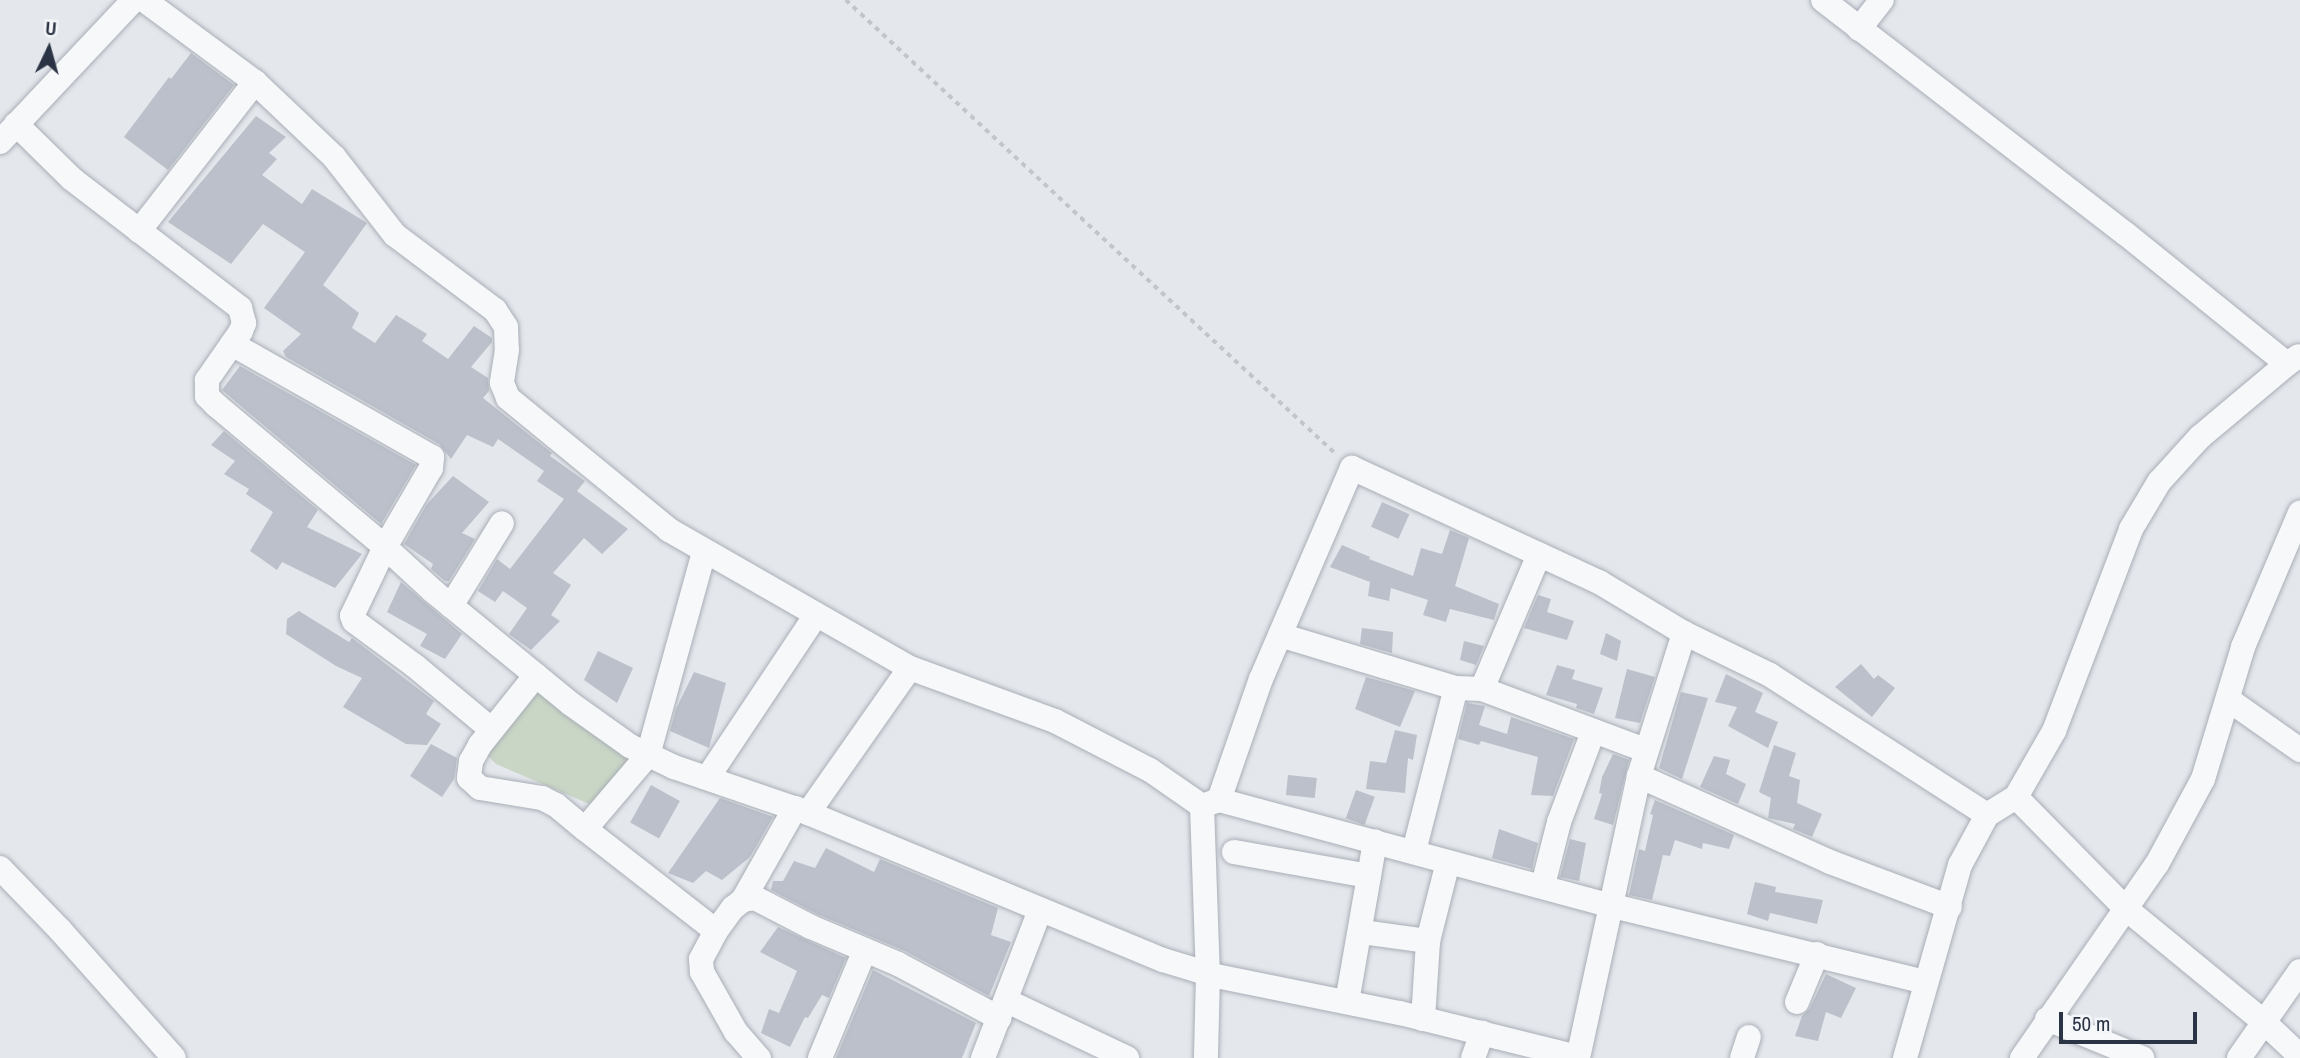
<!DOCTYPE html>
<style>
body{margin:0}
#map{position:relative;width:2300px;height:1058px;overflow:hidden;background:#e4e7ec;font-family:"Archivo Narrow",sans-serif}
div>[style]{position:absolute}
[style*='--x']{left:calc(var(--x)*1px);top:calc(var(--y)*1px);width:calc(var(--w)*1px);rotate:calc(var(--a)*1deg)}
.green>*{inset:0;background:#c9d6c5}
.building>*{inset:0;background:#bbc0ca;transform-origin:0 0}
.path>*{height:3.5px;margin-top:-1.75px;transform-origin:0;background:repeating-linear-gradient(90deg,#c2c5cb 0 5px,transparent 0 10px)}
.roads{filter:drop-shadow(0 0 2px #a9aeb7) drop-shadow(0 0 2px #a9aeb7)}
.minor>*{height:24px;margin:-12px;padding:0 12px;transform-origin:12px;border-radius:12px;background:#f7f8fa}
span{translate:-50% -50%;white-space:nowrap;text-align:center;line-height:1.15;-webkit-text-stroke:5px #f4f6f9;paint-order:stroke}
.north{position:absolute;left:14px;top:14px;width:70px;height:70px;-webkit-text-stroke:5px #f4f6f9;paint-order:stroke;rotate:5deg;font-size:19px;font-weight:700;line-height:28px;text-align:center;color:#2b3445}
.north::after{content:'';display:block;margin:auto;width:24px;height:32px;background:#2b3445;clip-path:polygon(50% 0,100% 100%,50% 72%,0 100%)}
.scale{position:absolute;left:2059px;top:1012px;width:138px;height:32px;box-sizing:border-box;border:4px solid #2b3445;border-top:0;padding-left:9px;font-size:21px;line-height:24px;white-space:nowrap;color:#2b3445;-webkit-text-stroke:5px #f4f6f9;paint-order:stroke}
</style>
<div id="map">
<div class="green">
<div style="clip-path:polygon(535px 685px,631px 761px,594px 806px,496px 764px,486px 754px)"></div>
</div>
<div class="building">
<div style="clip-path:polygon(191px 53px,234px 85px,168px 170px,124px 137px,169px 77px,171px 79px)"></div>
<div style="clip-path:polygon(256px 116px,286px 137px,269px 153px,277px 159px,262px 175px,302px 204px,312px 189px,367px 223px,323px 285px,359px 313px,352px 328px,375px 343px,396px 315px,427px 334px,422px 341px,448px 359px,474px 326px,492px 338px,492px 342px,471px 367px,488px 378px,489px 391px,483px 398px,552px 453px,550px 456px,585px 481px,577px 491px,628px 529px,602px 554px,584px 538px,553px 573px,571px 585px,551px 615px,560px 621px,531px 650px,509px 634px,527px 608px,503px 591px,495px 602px,478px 591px,497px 559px,510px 569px,564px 499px,537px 481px,544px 471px,498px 439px,493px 447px,467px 435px,451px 459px,439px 444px,286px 357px,283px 351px,301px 334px,264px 308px,305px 252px,263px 224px,231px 264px,168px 222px)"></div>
<div style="clip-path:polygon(240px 366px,416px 465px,381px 524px,222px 390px)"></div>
<div style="clip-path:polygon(224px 431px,318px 510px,307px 527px,362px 554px,335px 588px,282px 562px,277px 570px,250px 551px,273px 512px,246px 494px,249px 489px,224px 474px,235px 461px,211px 445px)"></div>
<div style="clip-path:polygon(453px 476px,489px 502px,462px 533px,475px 539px,449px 581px,445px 581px,431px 569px,433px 564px,404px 544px,427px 504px)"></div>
<div style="left:1382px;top:502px;width:30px;height:27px;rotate:24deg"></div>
<div style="clip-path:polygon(1450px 530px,1469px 538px,1455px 586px,1499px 604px,1494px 620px,1450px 609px,1446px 622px,1423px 615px,1428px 600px,1391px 588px,1389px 601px,1368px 596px,1370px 582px,1330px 567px,1342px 545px,1370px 557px,1369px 559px,1413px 576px,1421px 548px,1442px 554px)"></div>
<div style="clip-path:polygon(401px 582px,462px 634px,445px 659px,420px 646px,427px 634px,387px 612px)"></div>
<div style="clip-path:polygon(1538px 595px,1551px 599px,1547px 612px,1574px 621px,1567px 640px,1524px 628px)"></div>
<div style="clip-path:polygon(299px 611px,349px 642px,352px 638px,434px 701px,426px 714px,441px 724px,427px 745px,406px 744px,343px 707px,362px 678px,336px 666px,286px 634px,287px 619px)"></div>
<div style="clip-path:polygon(1362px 628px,1393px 632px,1392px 653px,1360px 644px)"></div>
<div style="clip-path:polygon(1606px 633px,1621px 641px,1617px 661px,1600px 654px)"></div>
<div style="clip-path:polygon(1464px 641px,1484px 646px,1476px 665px,1460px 660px)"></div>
<div style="clip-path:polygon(598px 651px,633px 668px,617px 703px,584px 680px)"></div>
<div style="clip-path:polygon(1861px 664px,1874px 679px,1878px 675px,1895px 688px,1872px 717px,1835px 687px)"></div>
<div style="clip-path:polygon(1557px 665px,1575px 670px,1572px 679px,1603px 688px,1594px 714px,1576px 708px,1577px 704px,1546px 695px)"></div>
<div style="clip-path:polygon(1627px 669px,1655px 677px,1640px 723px,1615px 718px)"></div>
<div style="clip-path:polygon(694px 672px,726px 683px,709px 748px,670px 731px,676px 709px)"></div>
<div style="clip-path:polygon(1726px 674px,1763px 693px,1755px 712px,1778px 722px,1768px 748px,1728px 726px,1737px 707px,1715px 702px)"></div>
<div style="clip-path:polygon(1366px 677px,1415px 691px,1400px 727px,1355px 709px)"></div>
<div style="clip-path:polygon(1681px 692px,1708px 698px,1682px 779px,1659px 768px)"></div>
<div style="clip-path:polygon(1467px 703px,1485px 706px,1479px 725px,1507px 734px,1511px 717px,1574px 739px,1553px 796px,1531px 795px,1538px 757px,1481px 741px,1479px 745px,1458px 739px)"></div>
<div style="clip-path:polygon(1395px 730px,1417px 735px,1413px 760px,1408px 758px,1405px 793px,1366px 789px,1370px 761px,1386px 763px)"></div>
<div style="clip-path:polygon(431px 744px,457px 758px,454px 779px,442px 797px,410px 776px)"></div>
<div style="clip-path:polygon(1774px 745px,1796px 753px,1789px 776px,1800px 780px,1797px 803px,1822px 814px,1812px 837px,1793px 829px,1795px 824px,1768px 818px,1771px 798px,1759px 792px)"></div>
<div style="clip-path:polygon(1613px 754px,1629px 760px,1613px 825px,1594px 819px,1602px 794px,1599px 793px,1602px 777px)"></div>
<div style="clip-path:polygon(1714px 756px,1730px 760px,1726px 774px,1746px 784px,1738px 804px,1700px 787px)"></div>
<div style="left:1288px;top:775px;width:29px;height:20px;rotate:6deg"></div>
<div style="left:651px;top:785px;width:33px;height:43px;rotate:29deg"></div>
<div style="left:1356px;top:790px;width:20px;height:30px;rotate:20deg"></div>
<div style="clip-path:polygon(720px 798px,773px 817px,750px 857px,722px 880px,706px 871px,693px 883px,668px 873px)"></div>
<div style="clip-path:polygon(1655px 800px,1734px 835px,1729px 849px,1703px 843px,1702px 849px,1675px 840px,1670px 856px,1663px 855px,1652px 900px,1629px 895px,1639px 849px,1645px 851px,1653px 815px,1650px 814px)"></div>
<div style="clip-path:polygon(1499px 829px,1538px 843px,1532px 869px,1492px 858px)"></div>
<div style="clip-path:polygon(1570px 839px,1586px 843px,1579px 881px,1560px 877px)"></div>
<div style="clip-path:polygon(826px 848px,874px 872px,880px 859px,998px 908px,991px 935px,1011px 942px,989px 996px,905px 951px,817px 914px,771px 890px,773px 881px,783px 881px,794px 861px,815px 868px)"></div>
<div style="clip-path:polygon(1755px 882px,1776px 887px,1775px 892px,1823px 900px,1817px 924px,1770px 913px,1768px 921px,1747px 914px)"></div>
<div style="clip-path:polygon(778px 927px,846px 958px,829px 998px,822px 995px,808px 1018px,805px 1017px,790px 1047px,761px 1033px,769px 1009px,779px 1013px,797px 971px,760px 952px)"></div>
<div style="clip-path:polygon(873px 970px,976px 1023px,962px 1058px,836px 1058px)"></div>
<div style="clip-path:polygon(1826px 974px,1856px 988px,1841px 1018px,1826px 1012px,1818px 1041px,1795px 1036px,1802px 1016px,1810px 1008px)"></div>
</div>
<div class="path">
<div style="--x:846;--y:0;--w:669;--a:42.82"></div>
</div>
<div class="roads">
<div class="minor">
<div style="--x:144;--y:0;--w:138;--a:36.5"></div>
<div style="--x:255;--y:82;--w:109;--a:43.5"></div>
<div style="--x:334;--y:157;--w:99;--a:52"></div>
<div style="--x:395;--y:235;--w:125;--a:36.9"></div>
<div style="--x:495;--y:310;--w:20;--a:57"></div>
<div style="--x:506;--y:327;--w:23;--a:88"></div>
<div style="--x:507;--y:350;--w:33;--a:99"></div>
<div style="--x:502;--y:383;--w:16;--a:68"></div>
<div style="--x:508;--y:398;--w:208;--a:39.3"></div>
<div style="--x:669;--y:530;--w:278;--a:29.8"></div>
<div style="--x:910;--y:668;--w:154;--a:20.1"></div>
<div style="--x:1055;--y:721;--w:107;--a:27.3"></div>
<div style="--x:1150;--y:770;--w:63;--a:34.7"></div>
<div style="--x:1823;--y:0;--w:383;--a:37.7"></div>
<div style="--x:2126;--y:234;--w:207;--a:38.9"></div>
<div style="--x:2287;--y:364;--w:14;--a:-34"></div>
<div style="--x:1859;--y:29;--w:37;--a:-52"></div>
<div style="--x:16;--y:124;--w:78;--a:44.5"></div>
<div style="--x:72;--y:179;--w:212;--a:37.5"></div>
<div style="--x:240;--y:308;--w:16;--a:75"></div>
<div style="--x:244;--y:323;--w:9;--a:111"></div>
<div style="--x:241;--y:331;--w:60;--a:124.8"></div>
<div style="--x:207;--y:380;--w:16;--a:90"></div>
<div style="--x:207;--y:396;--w:13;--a:45"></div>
<div style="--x:216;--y:405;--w:221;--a:40"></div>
<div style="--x:385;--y:547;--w:65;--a:42.5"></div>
<div style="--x:433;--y:591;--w:178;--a:39.3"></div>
<div style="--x:571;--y:704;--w:72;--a:35.4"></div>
<div style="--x:630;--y:746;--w:49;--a:25.5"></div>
<div style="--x:674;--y:767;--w:142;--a:18.9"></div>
<div style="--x:808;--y:813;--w:384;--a:22.5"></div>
<div style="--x:1163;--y:960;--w:55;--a:16.8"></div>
<div style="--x:1216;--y:976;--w:188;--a:11.4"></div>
<div style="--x:1400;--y:1013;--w:183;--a:13.9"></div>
<div style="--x:0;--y:142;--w:195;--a:-46.7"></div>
<div style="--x:139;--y:231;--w:189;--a:-52.1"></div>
<div style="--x:232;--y:344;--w:230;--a:29.5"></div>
<div style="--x:432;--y:457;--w:11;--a:95"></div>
<div style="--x:431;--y:468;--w:91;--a:120.2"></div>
<div style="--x:385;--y:547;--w:76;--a:115.6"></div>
<div style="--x:352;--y:616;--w:5;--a:68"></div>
<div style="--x:354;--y:621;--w:76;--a:36.4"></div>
<div style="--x:415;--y:666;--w:99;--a:39.7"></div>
<div style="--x:704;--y:552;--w:211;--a:105.4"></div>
<div style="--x:648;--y:755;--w:97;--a:130.4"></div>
<div style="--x:585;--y:829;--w:166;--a:37.9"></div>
<div style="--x:716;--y:931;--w:32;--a:118"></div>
<div style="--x:701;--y:959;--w:13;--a:86"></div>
<div style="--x:702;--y:972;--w:69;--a:60.5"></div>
<div style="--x:736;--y:1032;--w:35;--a:49"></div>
<div style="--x:451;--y:606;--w:97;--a:-58.4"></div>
<div style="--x:1280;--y:635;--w:184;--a:16.8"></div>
<div style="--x:1456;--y:688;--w:26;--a:2"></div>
<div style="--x:1482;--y:689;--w:174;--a:20.5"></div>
<div style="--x:536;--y:675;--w:90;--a:128.7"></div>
<div style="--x:480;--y:745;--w:18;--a:119"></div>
<div style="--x:471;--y:761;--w:17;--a:97"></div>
<div style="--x:469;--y:778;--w:15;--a:42"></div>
<div style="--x:480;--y:788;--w:63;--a:9.2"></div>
<div style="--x:542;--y:798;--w:16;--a:27"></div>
<div style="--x:556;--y:805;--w:38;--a:40"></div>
<div style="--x:1482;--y:689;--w:146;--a:-67"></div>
<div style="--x:2229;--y:700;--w:87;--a:35.2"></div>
<div style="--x:1639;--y:776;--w:209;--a:24.2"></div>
<div style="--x:1830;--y:862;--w:128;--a:20.6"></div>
<div style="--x:708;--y:777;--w:195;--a:-56.3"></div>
<div style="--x:2016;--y:797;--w:154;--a:45.5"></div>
<div style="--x:2124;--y:907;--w:181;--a:39.4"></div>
<div style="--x:2264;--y:1022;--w:50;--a:43.4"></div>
<div style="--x:1219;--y:800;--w:128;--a:-70.9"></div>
<div style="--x:1261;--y:679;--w:230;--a:-66.7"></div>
<div style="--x:1352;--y:468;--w:272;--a:24.8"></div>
<div style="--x:1599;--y:582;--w:99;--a:31"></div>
<div style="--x:1684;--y:633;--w:96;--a:26"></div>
<div style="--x:1770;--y:675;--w:258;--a:32.8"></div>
<div style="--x:1205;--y:805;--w:15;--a:-20"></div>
<div style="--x:1219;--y:800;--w:404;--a:15.1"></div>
<div style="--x:1609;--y:905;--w:326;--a:13.7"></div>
<div style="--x:1202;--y:806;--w:168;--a:88"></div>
<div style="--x:1208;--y:974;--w:84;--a:91.4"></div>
<div style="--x:808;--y:813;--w:177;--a:-54.9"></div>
<div style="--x:1414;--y:851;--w:168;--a:-75.6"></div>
<div style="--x:1234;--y:852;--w:137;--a:10.1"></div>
<div style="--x:0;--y:868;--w:86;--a:45.9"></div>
<div style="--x:60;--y:930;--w:171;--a:48.3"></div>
<div style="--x:1543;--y:885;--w:65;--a:-75.7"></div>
<div style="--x:1559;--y:822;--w:96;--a:-69.3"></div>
<div style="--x:743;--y:900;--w:106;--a:-60.5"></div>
<div style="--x:716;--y:931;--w:29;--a:-54"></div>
<div style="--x:733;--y:908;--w:13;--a:-39"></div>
<div style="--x:743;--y:900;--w:12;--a:-9"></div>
<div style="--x:755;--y:898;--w:63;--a:27.4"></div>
<div style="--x:811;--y:927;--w:95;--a:23"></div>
<div style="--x:898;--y:964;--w:115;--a:28.1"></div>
<div style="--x:1362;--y:932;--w:67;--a:7.8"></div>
<div style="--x:1007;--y:1001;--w:133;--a:25.4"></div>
<div style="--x:1347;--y:1002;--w:163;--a:-80.1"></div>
<div style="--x:1797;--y:1002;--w:52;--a:-67.4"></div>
<div style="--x:1423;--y:1019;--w:78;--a:-86.3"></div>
<div style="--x:1428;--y:941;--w:81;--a:-75.8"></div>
<div style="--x:2047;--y:1019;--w:103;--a:22.3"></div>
<div style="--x:820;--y:1058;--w:117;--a:-67.4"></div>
<div style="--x:983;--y:1058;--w:159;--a:-68.9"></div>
<div style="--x:1473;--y:1058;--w:27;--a:-70"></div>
<div style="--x:1578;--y:1058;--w:289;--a:-77.8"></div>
<div style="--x:1639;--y:776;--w:150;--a:-72.5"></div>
<div style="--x:1742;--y:1058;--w:22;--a:-72"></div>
<div style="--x:1905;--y:1058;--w:201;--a:-74.1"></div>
<div style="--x:1960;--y:865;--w:57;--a:-61.6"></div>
<div style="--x:1987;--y:815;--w:34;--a:-32"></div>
<div style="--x:2016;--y:797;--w:76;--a:-60.1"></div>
<div style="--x:2054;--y:731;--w:216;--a:-69.1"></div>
<div style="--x:2131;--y:529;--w:55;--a:-59.2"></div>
<div style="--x:2159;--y:482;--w:61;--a:-47.7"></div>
<div style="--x:2200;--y:437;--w:114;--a:-40"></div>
<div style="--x:2022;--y:1058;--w:236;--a:-55.2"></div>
<div style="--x:2157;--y:864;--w:97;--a:-61.6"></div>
<div style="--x:2203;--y:779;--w:138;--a:-73.1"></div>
<div style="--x:2243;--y:647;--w:146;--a:-67"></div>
<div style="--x:2239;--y:1058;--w:106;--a:-55"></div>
</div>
</div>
<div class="north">U</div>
<div class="scale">50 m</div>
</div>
